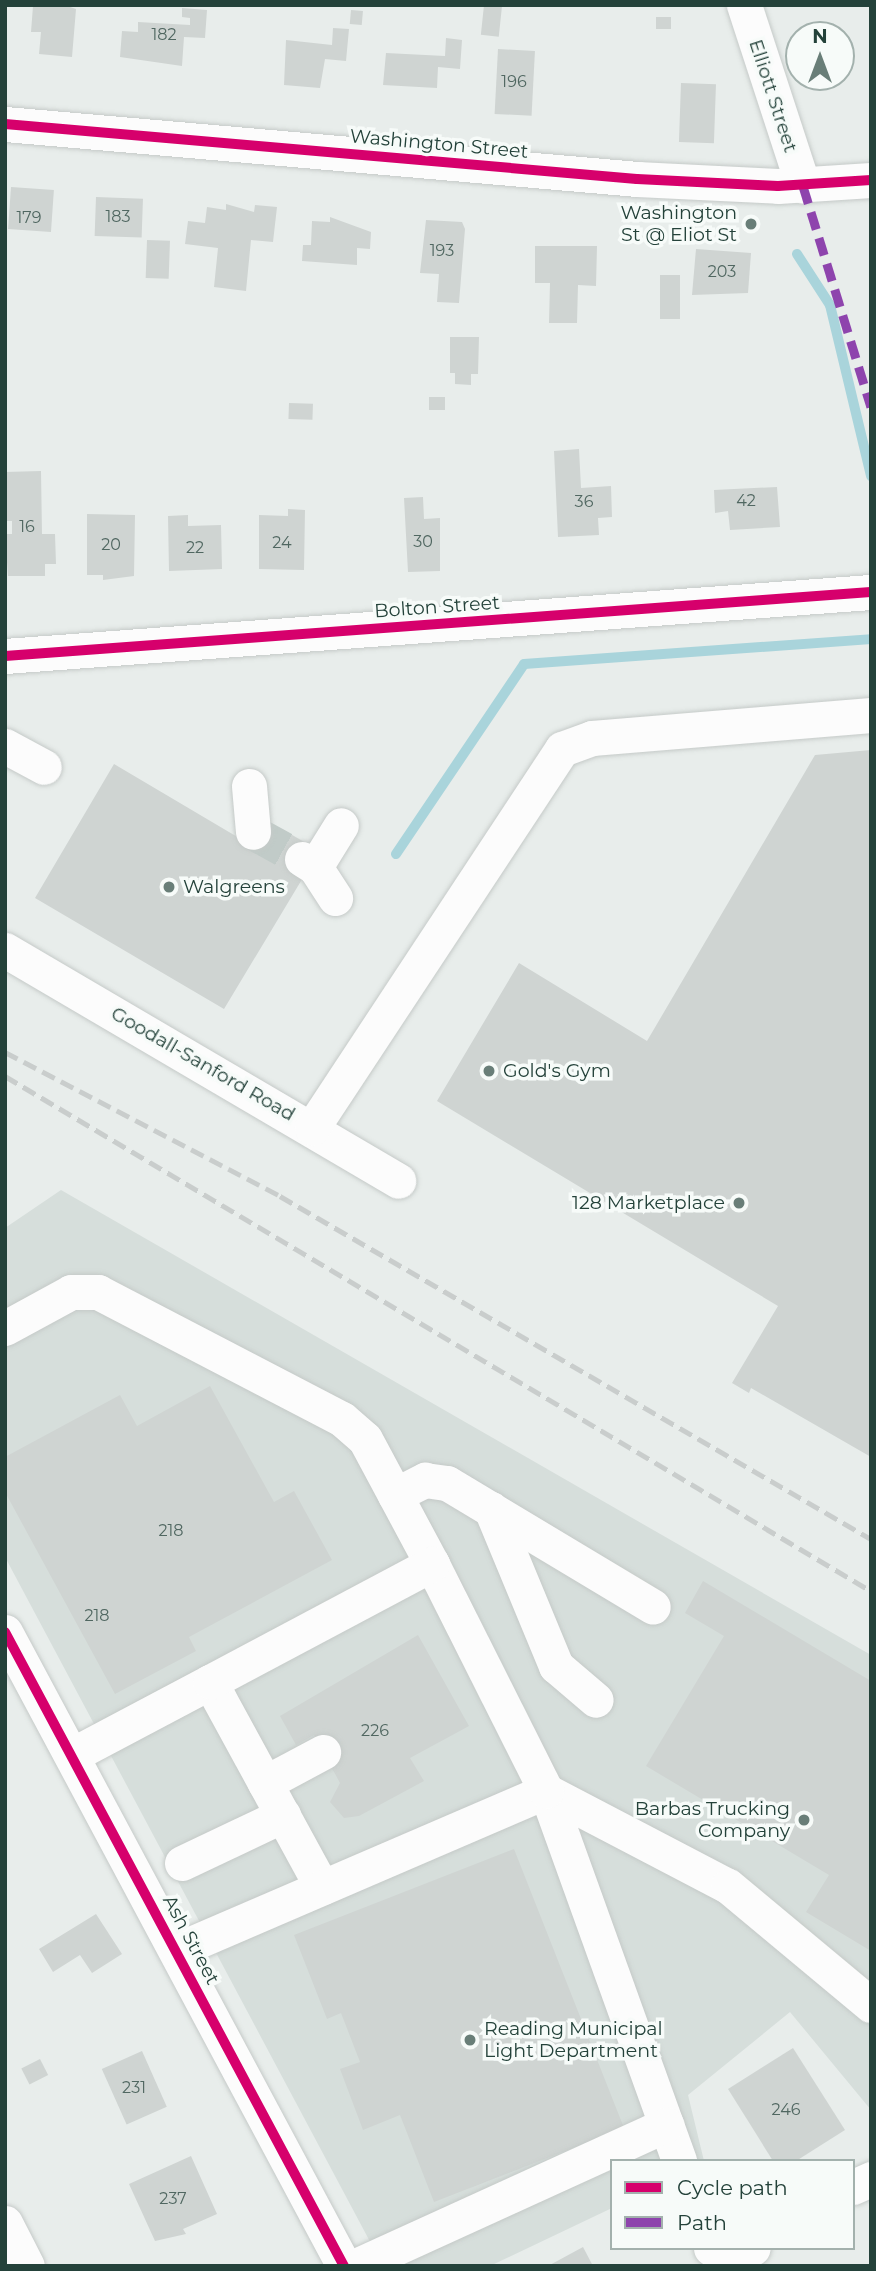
<!DOCTYPE html>
<style>
body{margin:0}
#map{position:relative;width:876px;height:2271px;overflow:hidden;background:#e8edeb;font-family:Montserrat,sans-serif}
div>[style]{position:absolute}
[style*='--x']{left:calc(var(--x)*1px);top:calc(var(--y)*1px);width:calc(var(--w)*1px);rotate:calc(var(--a)*1deg)}
.built>*{inset:0;background:#d6dedb}
.stream>*{height:10px;margin:-5px;padding:0 5px;transform-origin:5px;border-radius:5px;background:#a9d4db}
.building>*{inset:0;background:#cfd4d2;transform-origin:0 0}
.minor-tunnel>*{height:35px;margin-top:-17.5px;transform-origin:0;background:repeating-linear-gradient(90deg,#c1cbc8 0 35px,transparent 0 53px)}
.roads{filter:drop-shadow(0 0 2px #c5cac8) drop-shadow(0 0 2px #c5cac8)}
.minor>*{height:35px;margin:-17.5px;padding:0 17.5px;transform-origin:17.5px;border-radius:17.5px;background:#fcfcfc}
.rail>*{height:5px;margin-top:-2.5px;transform-origin:0;background:repeating-linear-gradient(90deg,#c9cdcc 0 14px,transparent 0 21px)}
.quiet>*{height:9px;margin-top:-4.5px;transform-origin:0;background:repeating-linear-gradient(90deg,#8e44ad 0 18px,transparent 0 27px)}
.cycleway>*{height:10px;margin:-5px;padding:0 5px;transform-origin:5px;border-radius:5px;background:#d6006c}
.dots>*{width:19px;height:19px;translate:-50% -50%;box-sizing:border-box;border:4px solid #f7fbf9;border-radius:50%}
span{translate:-50% -50%;white-space:nowrap;text-align:center;line-height:1.15;-webkit-text-stroke:7px #f7fbf9;paint-order:stroke}
.number-label{font-size:16px;color:#506761}
.number-label span{-webkit-text-stroke-width:0}
.street-label{font-size:19px;color:#24423a}
.poi-label{font-size:19px;color:#24423a}
.right{translate:-100% -50%;text-align:right}
.left{translate:0 -50%;text-align:left}
.frame{position:absolute;inset:0;border:7px solid #24423a;pointer-events:none}
.legend{position:absolute;left:610px;top:2159px;width:245px;height:91px;box-sizing:border-box;background:#f7fbf9;border:2px solid #a3b1ad;margin:0;padding:9px 12px;list-style:none;font-size:21px;color:#24423a}
.legend li{display:flex;align-items:center;gap:14px;height:35px}
.legend b{width:35px;border:2px solid #a3b1ad}
.north{position:absolute;left:785px;top:21px;width:70px;height:70px;box-sizing:border-box;background:#f7fbf9;border:2px solid #a3b1ad;border-radius:50%;rotate:0deg;font-size:19px;font-weight:700;line-height:28px;text-align:center;color:#24423a}
.north::after{content:'';display:block;margin:auto;width:24px;height:32px;background:#697e78;clip-path:polygon(50% 0,100% 100%,50% 72%,0 100%)}
</style>
<div id="map">
<div class="built">
<div style="clip-path:polygon(61px 1190px,871px 1655px,871px 2110px,790px 2012px,688px 2095px,704px 2161px,612px 2161px,612px 2208px,490px 2266px,383px 2266px,5px 1557px,5px 1228px)"></div>
</div>
<div class="stream">
<div style="--x:797;--y:254;--w:61;--a:57.1"></div>
<div style="--x:830;--y:305;--w:176;--a:76.5"></div>
<div style="--x:396;--y:854;--w:229;--a:-56"></div>
<div style="--x:524;--y:664;--w:348;--a:-4.1"></div>
</div>
<div class="building">
<div style="clip-path:polygon(64px 5px,76px 9px,72px 57px,39px 54px,41px 32px,31px 32px,33px 6px)"></div>
<div style="left:484px;top:5px;width:18px;height:30px;rotate:6deg"></div>
<div style="clip-path:polygon(182px 8px,207px 10px,205px 38px,184px 37px,182px 66px,120px 57px,122px 31px,138px 32px,138px 22px,190px 25px,190px 18px,182px 17px)"></div>
<div style="left:351px;top:10px;width:12px;height:14px;rotate:5deg"></div>
<div style="left:656px;top:17px;width:15px;height:12px"></div>
<div style="clip-path:polygon(333px 28px,349px 29px,346px 61px,325px 59px,320px 88px,284px 85px,286px 40px,332px 45px)"></div>
<div style="clip-path:polygon(446px 38px,462px 40px,460px 69px,438px 67px,437px 88px,383px 85px,386px 53px,445px 56px)"></div>
<div style="left:498px;top:49px;width:37px;height:65px;rotate:3deg"></div>
<div style="left:681px;top:83px;width:35px;height:59px;rotate:2deg"></div>
<div style="left:11px;top:187px;width:43px;height:42px;rotate:4deg"></div>
<div style="left:96px;top:197px;width:47px;height:39px;rotate:2deg"></div>
<div style="clip-path:polygon(226px 204px,254px 212px,255px 205px,277px 207px,273px 242px,251px 240px,246px 291px,214px 287px,218px 248px,185px 244px,188px 221px,205px 223px,207px 207px,226px 210px)"></div>
<div style="clip-path:polygon(330px 217px,371px 232px,370px 249px,357px 248px,357px 265px,302px 261px,303px 245px,311px 245px,312px 221px,330px 222px)"></div>
<div style="clip-path:polygon(426px 220px,462px 222px,465px 229px,459px 303px,437px 302px,439px 274px,420px 273px)"></div>
<div style="left:147px;top:240px;width:23px;height:38px;rotate:2deg"></div>
<div style="clip-path:polygon(535px 246px,597px 246px,596px 286px,578px 285px,577px 323px,549px 323px,550px 283px,535px 283px)"></div>
<div style="clip-path:polygon(696px 249px,751px 253px,748px 293px,692px 295px)"></div>
<div style="left:660px;top:275px;width:20px;height:44px"></div>
<div style="clip-path:polygon(450px 337px,479px 337px,478px 374px,471px 374px,471px 385px,455px 384px,455px 373px,450px 373px)"></div>
<div style="left:445px;top:397px;width:13px;height:16px;rotate:90deg"></div>
<div style="left:289px;top:403px;width:24px;height:16px;rotate:2deg"></div>
<div style="clip-path:polygon(579px 449px,581px 488px,611px 486px,612px 517px,598px 518px,599px 535px,558px 537px,554px 451px)"></div>
<div style="clip-path:polygon(41px 471px,42px 534px,55px 534px,56px 564px,45px 564px,45px 576px,8px 576px,5px 534px,12px 534px,12px 521px,5px 521px,5px 472px)"></div>
<div style="clip-path:polygon(777px 487px,780px 527px,730px 530px,728px 511px,715px 513px,714px 490px)"></div>
<div style="clip-path:polygon(423px 497px,424px 519px,440px 518px,440px 571px,408px 572px,404px 498px)"></div>
<div style="clip-path:polygon(288px 509px,305px 510px,304px 570px,259px 569px,259px 515px,288px 516px)"></div>
<div style="clip-path:polygon(87px 514px,135px 515px,134px 576px,103px 580px,103px 575px,87px 575px)"></div>
<div style="clip-path:polygon(188px 515px,188px 526px,221px 525px,222px 569px,169px 571px,168px 516px)"></div>
<div style="clip-path:polygon(871px 750px,871px 1457px,751px 1388px,749px 1393px,732px 1383px,778px 1306px,437px 1101px,519px 963px,647px 1041px,815px 755px)"></div>
<div style="clip-path:polygon(114px 764px,266px 854px,282px 829px,311px 846px,304px 876px,224px 1009px,35px 898px)"></div>
<div style="clip-path:polygon(210px 1386px,274px 1502px,294px 1491px,332px 1560px,189px 1637px,196px 1651px,115px 1694px,5px 1492px,5px 1457px,120px 1395px,137px 1426px)"></div>
<div style="clip-path:polygon(703px 1581px,871px 1681px,871px 1951px,806px 1912px,829px 1875px,646px 1766px,724px 1636px,685px 1613px)"></div>
<div style="clip-path:polygon(418px 1635px,469px 1726px,410px 1758px,424px 1781px,359px 1816px,344px 1818px,330px 1802px,340px 1783px,314px 1735px,296px 1745px,280px 1716px)"></div>
<div style="clip-path:polygon(514px 1849px,624px 2128px,434px 2202px,400px 2115px,363px 2130px,340px 2069px,360px 2062px,341px 2013px,327px 2019px,294px 1935px)"></div>
<div style="clip-path:polygon(96px 1914px,122px 1954px,92px 1973px,80px 1955px,53px 1972px,39px 1949px)"></div>
<div style="clip-path:polygon(793px 2048px,845px 2130px,796px 2161px,773px 2161px,728px 2089px)"></div>
<div style="left:142px;top:2051px;width:61px;height:44px;rotate:66deg"></div>
<div style="left:40px;top:2059px;width:18px;height:21px;rotate:63deg"></div>
<div style="clip-path:polygon(191px 2156px,217px 2214px,183px 2229px,186px 2234px,155px 2241px,129px 2184px)"></div>
<div style="clip-path:polygon(583px 2247px,593px 2266px,548px 2266px)"></div>
</div>
<div class="minor-tunnel">
<div style="--x:253;--y:832;--w:56;--a:28.9"></div>
</div>
<div class="roads">
<div class="minor">
<div style="--x:744;--y:5;--w:190;--a:71.9"></div>
<div style="--x:5;--y:124;--w:634;--a:4.97"></div>
<div style="--x:637;--y:179;--w:141;--a:2.8"></div>
<div style="--x:778;--y:186;--w:93;--a:-3.7"></div>
<div style="--x:5;--y:656;--w:868;--a:-4.23"></div>
<div style="--x:5;--y:746;--w:44;--a:28.3"></div>
<div style="--x:249;--y:786;--w:46;--a:85"></div>
<div style="--x:302;--y:859;--w:15;--a:32"></div>
<div style="--x:315;--y:867;--w:37;--a:57"></div>
<div style="--x:315;--y:867;--w:49;--a:-58.2"></div>
<div style="--x:5;--y:950;--w:456;--a:30.4"></div>
<div style="--x:312;--y:1128;--w:454;--a:-56.6"></div>
<div style="--x:562;--y:749;--w:32;--a:-20"></div>
<div style="--x:592;--y:738;--w:280;--a:-4.7"></div>
<div style="--x:5;--y:1328;--w:75;--a:-28.6"></div>
<div style="--x:71;--y:1292;--w:27;--a:0"></div>
<div style="--x:98;--y:1292;--w:275;--a:27.5"></div>
<div style="--x:342;--y:1419;--w:30;--a:41"></div>
<div style="--x:365;--y:1439;--w:142;--a:61.8"></div>
<div style="--x:395;--y:1495;--w:34;--a:-27"></div>
<div style="--x:425;--y:1480;--w:22;--a:8"></div>
<div style="--x:447;--y:1483;--w:240;--a:31"></div>
<div style="--x:491;--y:1509;--w:170;--a:67.5"></div>
<div style="--x:556;--y:1666;--w:52;--a:40.4"></div>
<div style="--x:5;--y:1632;--w:719;--a:61.87"></div>
<div style="--x:72;--y:1755;--w:156;--a:-27.9"></div>
<div style="--x:210;--y:1682;--w:234;--a:61.4"></div>
<div style="--x:265;--y:1783;--w:66;--a:-28.1"></div>
<div style="--x:546;--y:1791;--w:393;--a:70.2"></div>
<div style="--x:546;--y:1791;--w:205;--a:27.6"></div>
<div style="--x:728;--y:1886;--w:186;--a:39.8"></div>
<div style="--x:182;--y:1863;--w:112;--a:-25.4"></div>
<div style="--x:177;--y:1950;--w:402;--a:-23.3"></div>
<div style="--x:546;--y:1791;--w:254;--a:-116.7"></div>
<div style="--x:432;--y:1564;--w:251;--a:152"></div>
<div style="--x:853;--y:2187;--w:20;--a:-24"></div>
<div style="--x:5;--y:2223;--w:48;--a:62.9"></div>
<div style="--x:711;--y:2248;--w:20;--a:33"></div>
<div style="--x:728;--y:2259;--w:27;--a:-24"></div>
<div style="--x:356;--y:2266;--w:341;--a:-24.5"></div>
</div>
</div>
<div class="rail">
<div style="--x:5;--y:1052;--w:310;--a:27.6"></div>
<div style="--x:280;--y:1196;--w:683;--a:30.13"></div>
<div style="--x:5;--y:1076;--w:1008;--a:30.74"></div>
</div>
<div class="quiet">
<div style="--x:803;--y:186;--w:231;--a:72.9"></div>
</div>
<div class="cycleway">
<div style="--x:5;--y:124;--w:634;--a:4.97"></div>
<div style="--x:637;--y:179;--w:141;--a:2.8"></div>
<div style="--x:778;--y:186;--w:93;--a:-3.7"></div>
<div style="--x:5;--y:656;--w:868;--a:-4.23"></div>
<div style="--x:5;--y:1632;--w:719;--a:61.87"></div>
</div>
<div class="dots">
<div style="left:751px;top:224px;background:#697e78"></div>
<div style="left:169px;top:887px;background:#697e78"></div>
<div style="left:489px;top:1071px;background:#697e78"></div>
<div style="left:739px;top:1203px;background:#697e78"></div>
<div style="left:804px;top:1820px;background:#697e78"></div>
<div style="left:470px;top:2040px;background:#697e78"></div>
</div>
<div class="number-label">
<span style="left:164px;top:35px">182</span>
<span style="left:514px;top:82px">196</span>
<span style="left:118px;top:217px">183</span>
<span style="left:29px;top:218px">179</span>
<span style="left:442px;top:251px">193</span>
<span style="left:722px;top:272px">203</span>
<span style="left:746px;top:501px">42</span>
<span style="left:584px;top:502px">36</span>
<span style="left:27px;top:527px">16</span>
<span style="left:423px;top:542px">30</span>
<span style="left:282px;top:543px">24</span>
<span style="left:111px;top:545px">20</span>
<span style="left:195px;top:548px">22</span>
<span style="left:171px;top:1531px">218</span>
<span style="left:97px;top:1616px">218</span>
<span style="left:375px;top:1731px">226</span>
<span style="left:134px;top:2088px">231</span>
<span style="left:786px;top:2110px">246</span>
<span style="left:173px;top:2199px">237</span>
</div>
<div class="street-label">
<span style="left:773px;top:96px;rotate:72deg">Elliott Street</span>
<span style="left:439px;top:144px;rotate:5deg">Washington Street</span>
<span style="left:437px;top:607px;rotate:-4deg">Bolton Street</span>
<span style="left:203px;top:1064px;rotate:30deg">Goodall-Sanford Road</span>
<span style="left:191px;top:1940px;rotate:62deg">Ash Street</span>
</div>
<div class="poi-label">
<span class="right" style="left:737px;top:224px">Washington<br>St @ Eliot St</span>
<span class="left" style="left:183px;top:887px">Walgreens</span>
<span class="left" style="left:503px;top:1071px">Gold's Gym</span>
<span class="right" style="left:725px;top:1203px">128 Marketplace</span>
<span class="right" style="left:790px;top:1820px">Barbas Trucking<br>Company</span>
<span class="left" style="left:484px;top:2040px">Reading Municipal<br>Light Department</span>
</div>
<div class="frame"></div>
<ul class="legend">
<li><b style="height:9px;background:#d6006c"></b>Cycle path</li>
<li><b style="height:9px;background:#8e44ad"></b>Path</li>
</ul>
<div class="north">N</div>
</div>
